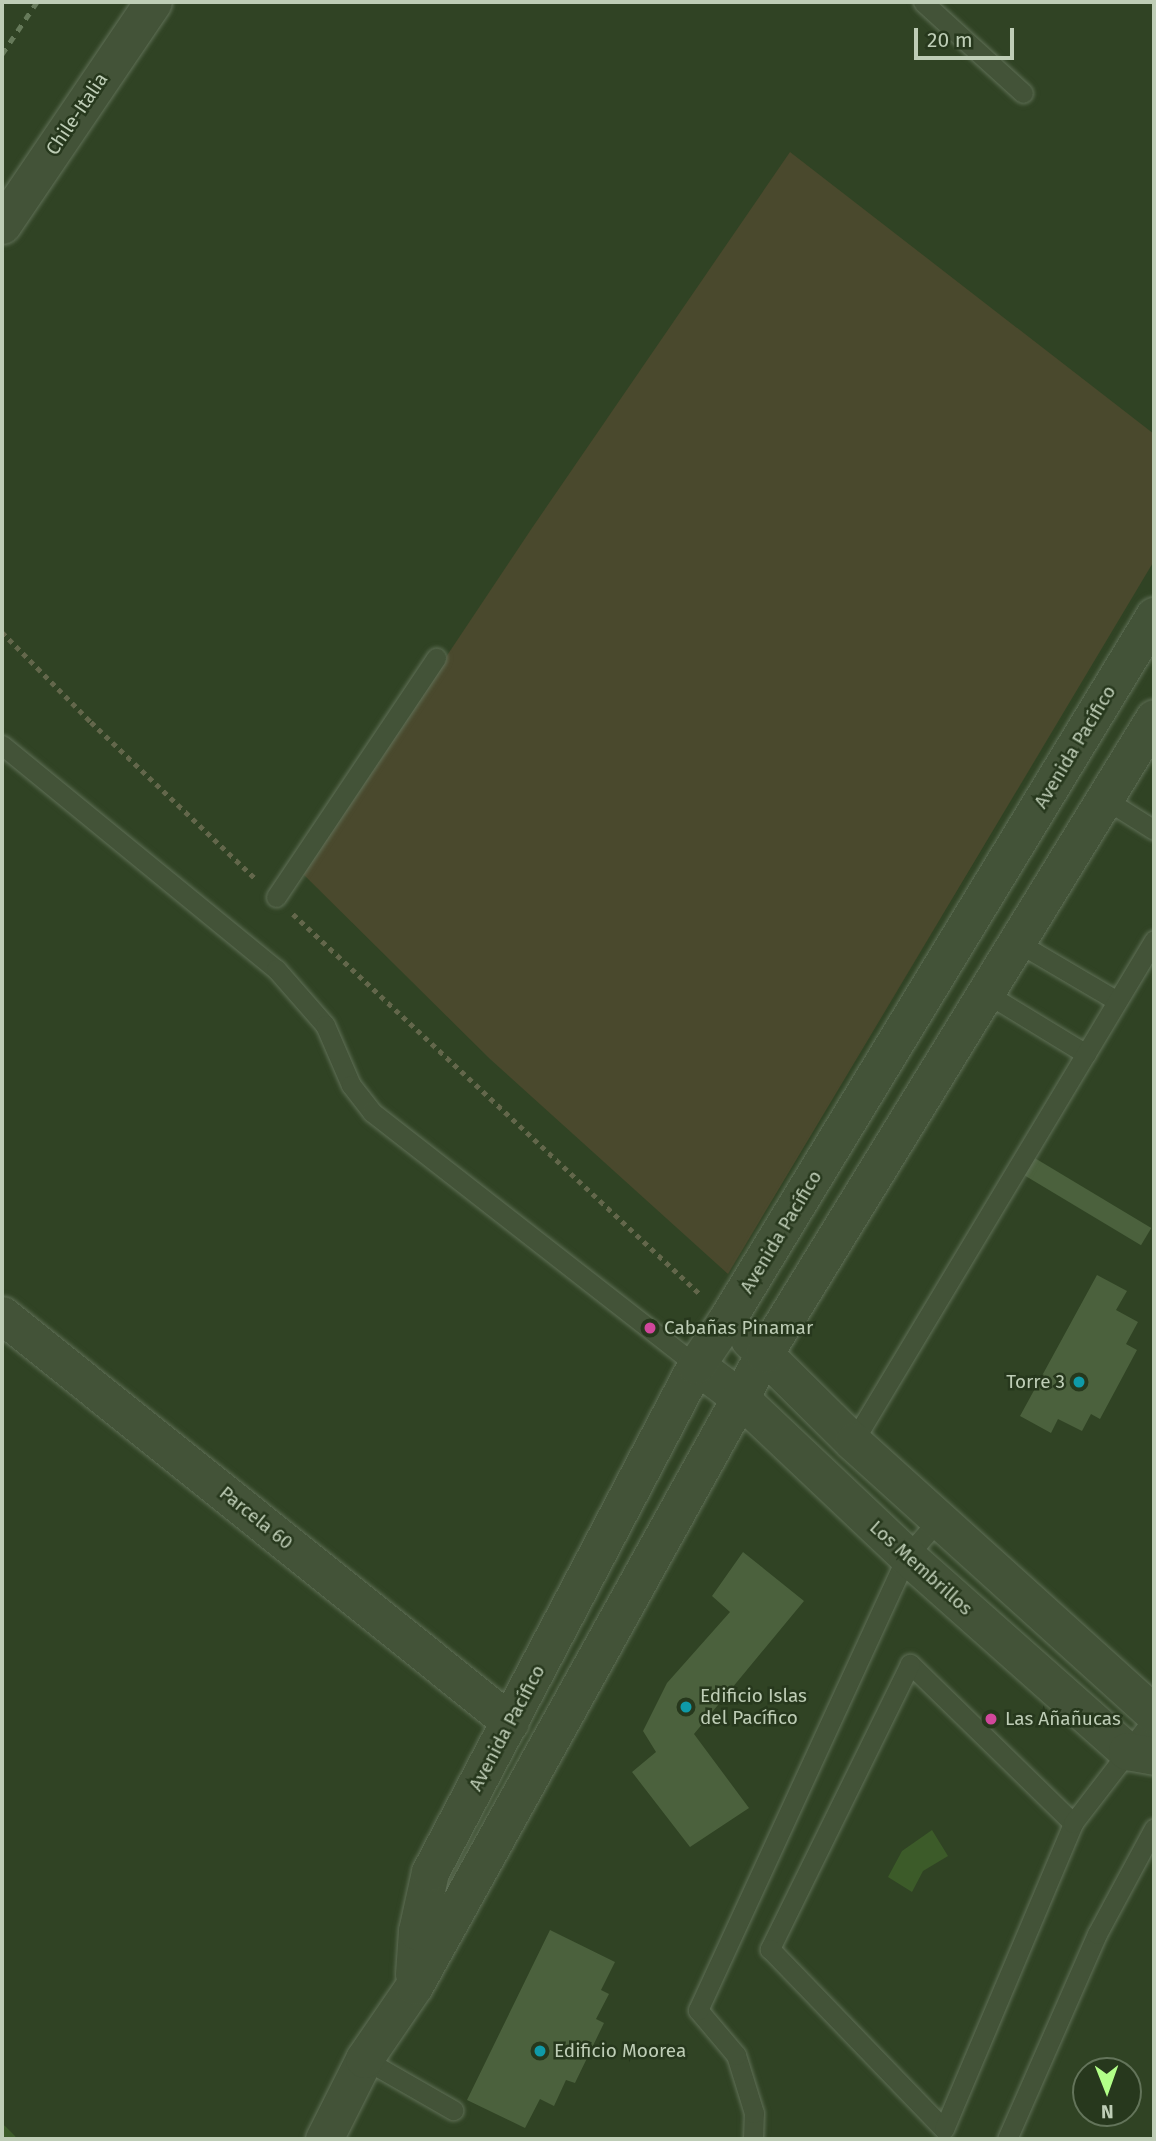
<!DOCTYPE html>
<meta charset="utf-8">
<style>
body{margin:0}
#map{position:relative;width:1156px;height:2141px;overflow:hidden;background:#304324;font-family:"Fira Sans",sans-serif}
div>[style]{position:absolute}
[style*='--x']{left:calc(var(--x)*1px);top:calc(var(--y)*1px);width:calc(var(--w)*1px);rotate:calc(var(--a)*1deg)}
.green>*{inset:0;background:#4a492d}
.water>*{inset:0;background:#3c5b29}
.stream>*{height:10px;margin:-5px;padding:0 5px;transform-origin:5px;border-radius:5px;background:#3c5b29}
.building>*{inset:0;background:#4b613d;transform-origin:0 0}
.path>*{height:4.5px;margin-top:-2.25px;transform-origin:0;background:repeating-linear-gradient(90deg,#63674b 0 5px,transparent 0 10px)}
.roads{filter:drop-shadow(0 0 2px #607057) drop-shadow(0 0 2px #607057)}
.lane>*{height:19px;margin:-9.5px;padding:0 9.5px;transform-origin:9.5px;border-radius:9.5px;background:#435338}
.street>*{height:37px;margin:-18.5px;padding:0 18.5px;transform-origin:18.5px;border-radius:18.5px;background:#435338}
.rail>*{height:5px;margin-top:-2.5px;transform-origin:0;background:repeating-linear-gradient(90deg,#667a5a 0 7px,transparent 0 14px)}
.dots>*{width:19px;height:19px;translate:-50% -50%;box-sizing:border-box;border:4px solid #27381d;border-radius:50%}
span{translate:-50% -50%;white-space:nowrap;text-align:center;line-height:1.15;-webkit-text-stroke:5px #27381d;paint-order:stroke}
.street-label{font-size:19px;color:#becdb6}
.poi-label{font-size:19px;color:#becdb6}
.left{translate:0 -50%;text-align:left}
.right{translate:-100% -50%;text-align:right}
.frame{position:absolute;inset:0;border:4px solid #becdb6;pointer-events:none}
.north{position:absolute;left:1072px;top:2057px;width:70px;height:70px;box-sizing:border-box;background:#27381d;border:2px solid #63745a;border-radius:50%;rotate:179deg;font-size:19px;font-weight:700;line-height:28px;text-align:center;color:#becdb6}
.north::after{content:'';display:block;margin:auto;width:24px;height:32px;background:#b2ff88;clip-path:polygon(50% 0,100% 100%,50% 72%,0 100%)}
.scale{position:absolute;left:914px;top:28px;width:100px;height:32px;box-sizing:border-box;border:4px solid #becdb6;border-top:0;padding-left:9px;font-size:21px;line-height:24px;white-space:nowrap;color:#becdb6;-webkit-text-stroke:5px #27381d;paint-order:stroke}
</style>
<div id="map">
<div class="green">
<div style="clip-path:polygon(790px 152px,1154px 434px,1154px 561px,728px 1274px,490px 1059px,302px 873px,532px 528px)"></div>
</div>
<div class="water">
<div style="clip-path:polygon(932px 1830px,948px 1856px,923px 1871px,912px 1892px,888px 1877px,902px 1851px)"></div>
</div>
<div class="stream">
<div style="--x:2;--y:2130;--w:13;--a:45"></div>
</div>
<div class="building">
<div style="left:1033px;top:1157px;width:138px;height:20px;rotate:31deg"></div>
<div style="clip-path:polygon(1097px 1275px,1127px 1291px,1116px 1310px,1138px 1322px,1126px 1344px,1137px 1350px,1100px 1419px,1091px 1414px,1082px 1431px,1058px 1419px,1051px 1433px,1020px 1416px)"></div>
<div style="clip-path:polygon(743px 1552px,804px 1601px,694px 1734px,749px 1808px,690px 1847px,632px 1772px,656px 1752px,643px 1731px,667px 1683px,730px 1612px,712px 1596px)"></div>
<div style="clip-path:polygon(550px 1930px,615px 1962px,601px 1990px,609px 1994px,596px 2019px,604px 2023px,575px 2083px,566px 2080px,554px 2106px,540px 2099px,525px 2128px,467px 2100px)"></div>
</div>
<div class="path">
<div style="--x:2;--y:632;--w:127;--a:45.3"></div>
<div style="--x:91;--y:722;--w:228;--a:43.6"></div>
<div style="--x:293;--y:914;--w:558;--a:43.04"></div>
</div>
<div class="roads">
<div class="lane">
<div style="--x:923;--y:2;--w:135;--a:42.3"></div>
<div style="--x:2;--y:745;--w:354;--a:39.3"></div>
<div style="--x:276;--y:969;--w:74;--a:48.8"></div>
<div style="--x:325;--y:1025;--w:65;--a:66.6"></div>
<div style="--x:351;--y:1085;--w:34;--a:52"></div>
<div style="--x:372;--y:1112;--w:411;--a:38"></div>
<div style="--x:1105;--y:799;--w:58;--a:32.3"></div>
<div style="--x:276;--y:897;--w:288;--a:-56.2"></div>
<div style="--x:1017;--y:942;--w:116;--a:30.5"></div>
<div style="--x:986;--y:993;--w:117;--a:31.4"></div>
<div style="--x:853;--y:1442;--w:585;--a:-59.05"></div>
<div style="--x:1073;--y:1823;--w:228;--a:-135.7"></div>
<div style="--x:910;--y:1664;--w:318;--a:116.2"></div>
<div style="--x:770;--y:1949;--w:250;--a:46"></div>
<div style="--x:944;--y:2129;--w:332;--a:-67.1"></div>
<div style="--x:1073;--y:1823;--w:133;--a:-52.4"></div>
<div style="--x:364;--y:2059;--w:103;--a:29.8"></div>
<div style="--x:753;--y:2139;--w:26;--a:-88"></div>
<div style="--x:754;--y:2113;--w:61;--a:-107.2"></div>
<div style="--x:736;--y:2055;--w:59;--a:-130.2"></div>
<div style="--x:698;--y:2010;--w:500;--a:-65.3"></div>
<div style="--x:907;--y:1556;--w:49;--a:-49.1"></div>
<div style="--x:1007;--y:2139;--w:224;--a:-66.3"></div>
<div style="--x:1097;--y:1934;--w:120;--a:-61.7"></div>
</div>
<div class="street">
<div style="--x:2;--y:225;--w:269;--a:-55.9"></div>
<div style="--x:2;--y:1315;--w:651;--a:38.7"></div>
<div style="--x:749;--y:1339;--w:146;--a:44.7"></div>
<div style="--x:853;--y:1442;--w:406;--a:42.1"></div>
<div style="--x:696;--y:1365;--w:55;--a:36.9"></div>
<div style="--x:740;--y:1398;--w:230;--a:43.4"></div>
<div style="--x:907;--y:1556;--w:294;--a:41.6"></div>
<div style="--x:1127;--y:1751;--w:27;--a:10"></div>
<div style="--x:414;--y:1974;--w:43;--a:-86"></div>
<div style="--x:417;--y:1931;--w:60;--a:-77.6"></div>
<div style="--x:430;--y:1872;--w:573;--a:-62.32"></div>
<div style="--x:696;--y:1365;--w:55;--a:-56"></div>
<div style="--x:727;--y:1319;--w:823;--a:-58.73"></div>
<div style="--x:324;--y:2139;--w:89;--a:-63.4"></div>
<div style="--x:364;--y:2059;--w:88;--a:-55.6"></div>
<div style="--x:414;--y:1986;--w:722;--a:-61.02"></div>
<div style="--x:764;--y:1354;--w:746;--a:-58.48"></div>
</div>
</div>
<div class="rail">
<div style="--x:2;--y:54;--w:63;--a:-56.1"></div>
</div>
<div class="dots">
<div style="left:650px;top:1328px;background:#d1479c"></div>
<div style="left:1079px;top:1382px;background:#0f9aa8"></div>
<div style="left:686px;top:1707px;background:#0f9aa8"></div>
<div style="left:991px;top:1719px;background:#d1479c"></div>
<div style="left:540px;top:2051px;background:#0f9aa8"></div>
</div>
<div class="street-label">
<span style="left:77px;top:114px;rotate:-56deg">Chile-Italia</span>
<span style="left:1075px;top:747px;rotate:-59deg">Avenida Pacífico</span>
<span style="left:781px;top:1232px;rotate:-59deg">Avenida Pacífico</span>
<span style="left:256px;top:1518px;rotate:39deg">Parcela 60</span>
<span style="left:921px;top:1568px;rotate:42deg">Los Membrillos</span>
<span style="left:507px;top:1728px;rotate:-62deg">Avenida Pacífico</span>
</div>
<div class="poi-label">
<span class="left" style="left:664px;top:1328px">Cabañas Pinamar</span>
<span class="right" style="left:1065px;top:1382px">Torre 3</span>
<span class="left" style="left:700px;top:1707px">Edificio Islas<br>del Pacífico</span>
<span class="left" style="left:1005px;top:1719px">Las Añañucas</span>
<span class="left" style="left:554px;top:2051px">Edificio Moorea</span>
</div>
<div class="frame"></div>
<div class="north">N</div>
<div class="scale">20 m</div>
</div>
